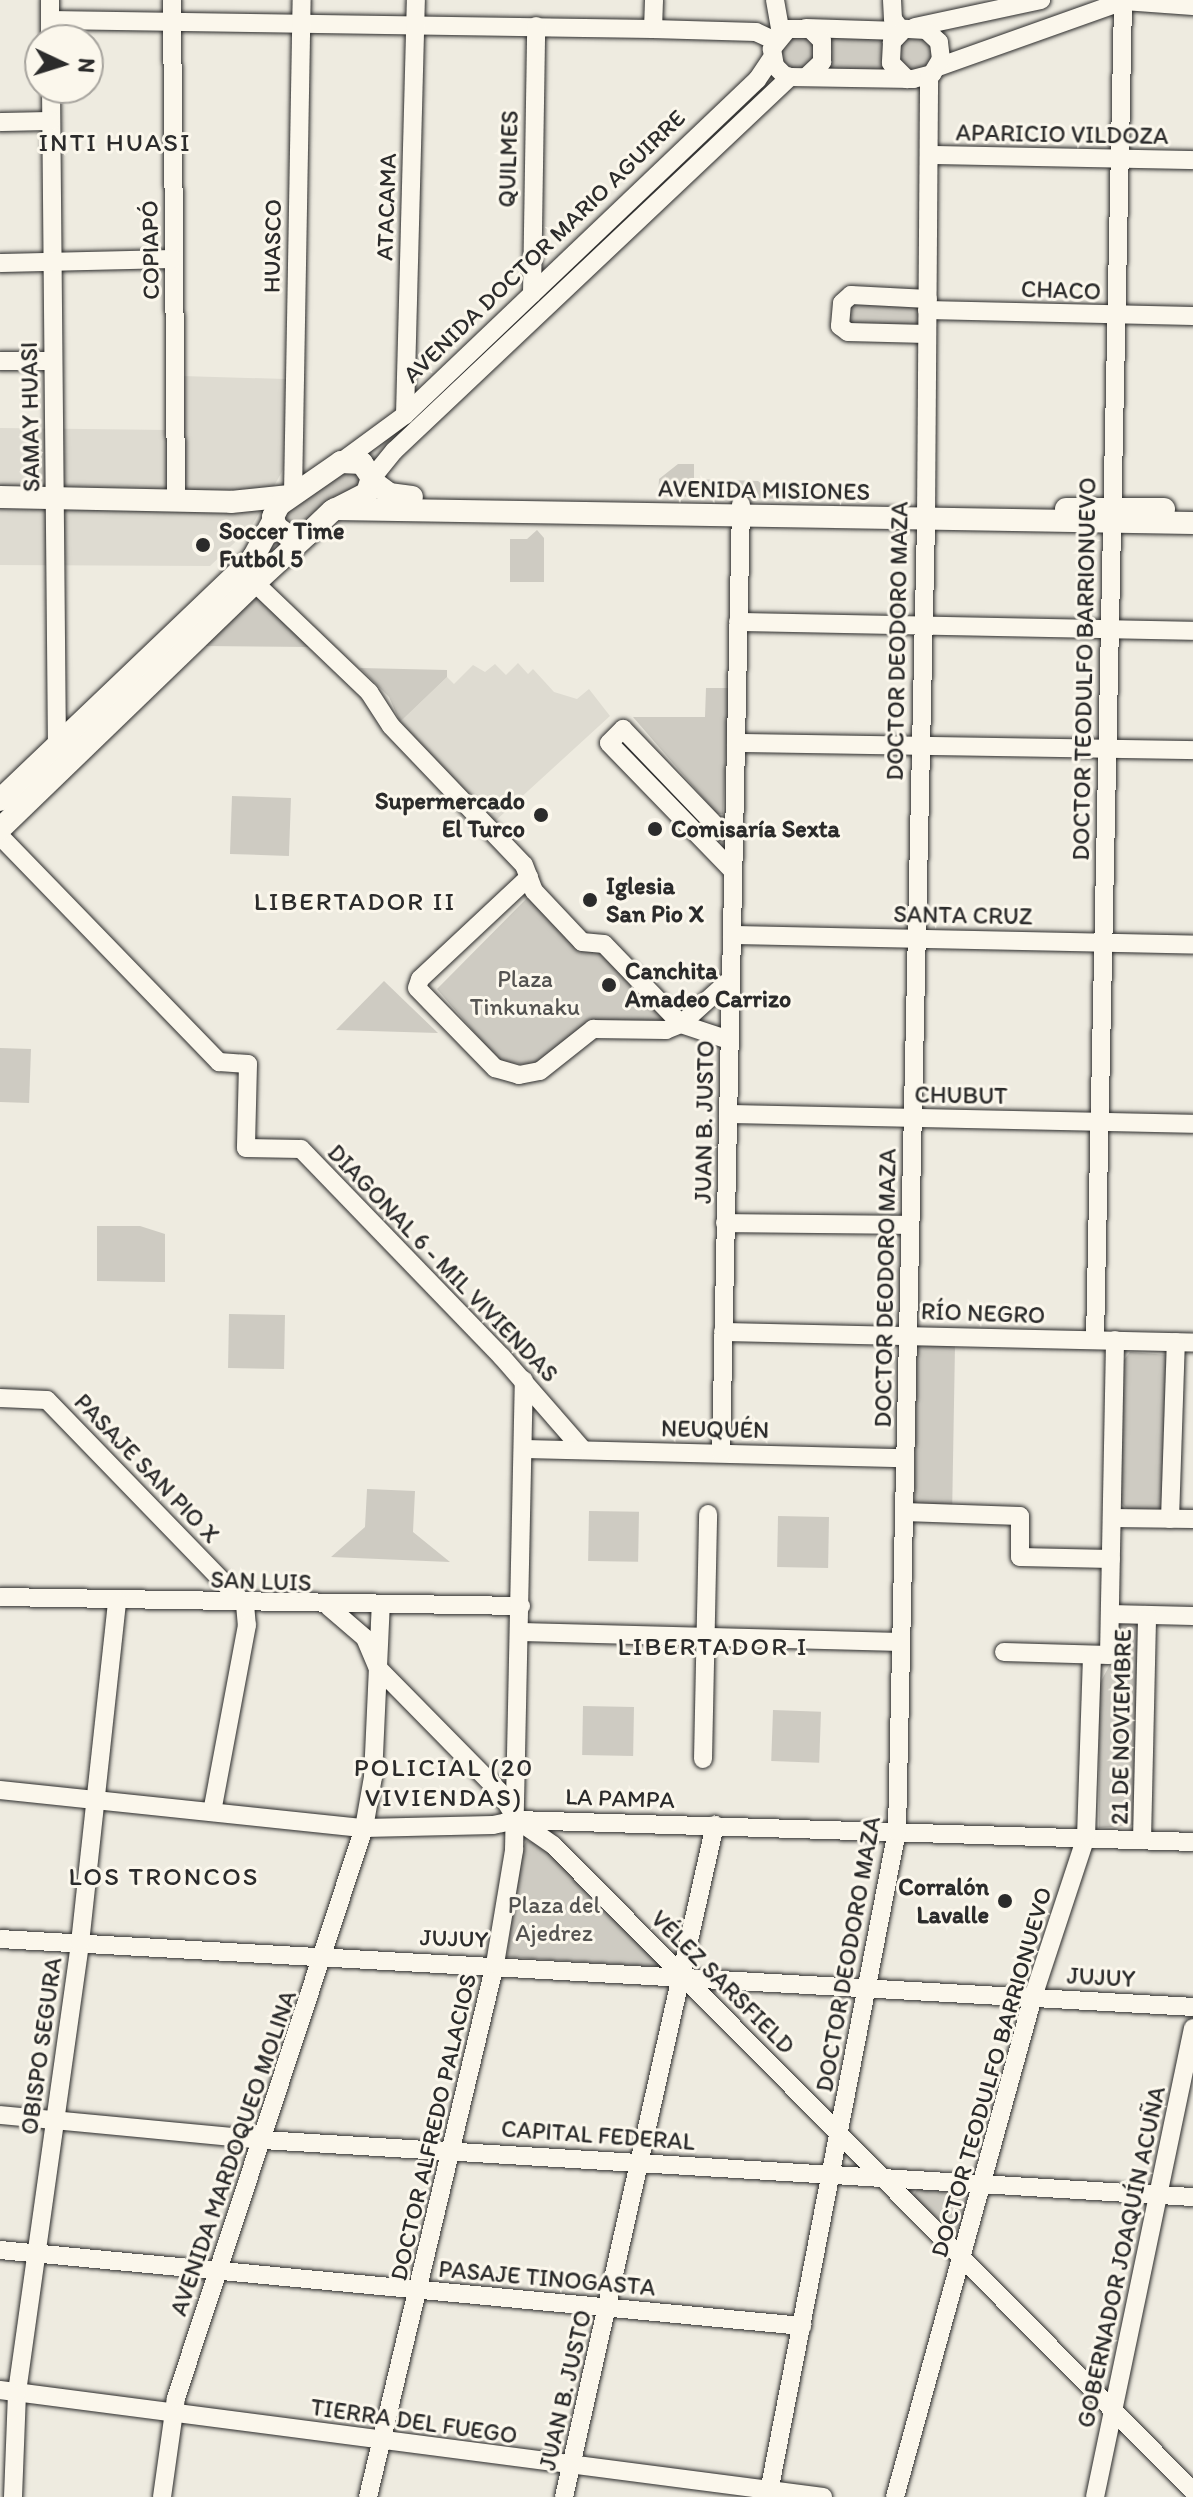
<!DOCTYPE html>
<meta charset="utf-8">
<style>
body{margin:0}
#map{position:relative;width:1193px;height:2497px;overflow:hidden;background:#eeebe0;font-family:Itim,sans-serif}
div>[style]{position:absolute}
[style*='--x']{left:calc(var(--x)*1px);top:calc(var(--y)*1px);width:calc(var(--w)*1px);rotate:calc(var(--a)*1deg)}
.built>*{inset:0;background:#dedbd1}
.green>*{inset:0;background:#cecbc2;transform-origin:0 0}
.round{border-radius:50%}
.roads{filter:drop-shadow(0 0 2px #2b2b2b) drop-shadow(0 0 2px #2b2b2b)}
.minor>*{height:18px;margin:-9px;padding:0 9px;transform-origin:9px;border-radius:9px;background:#fbf7ec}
.major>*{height:22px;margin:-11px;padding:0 11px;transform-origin:11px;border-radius:11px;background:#fbf7ec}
.dots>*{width:22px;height:22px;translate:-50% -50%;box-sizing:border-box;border:4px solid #fbf7ec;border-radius:50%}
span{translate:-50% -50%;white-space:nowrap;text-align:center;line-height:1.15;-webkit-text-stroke:6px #fbf7ec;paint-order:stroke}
.street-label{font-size:24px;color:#2b2b2b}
.poi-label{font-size:24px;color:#2b2b2b;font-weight:700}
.left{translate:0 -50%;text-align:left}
.right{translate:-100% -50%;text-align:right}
.park-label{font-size:24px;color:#545351}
.neighbourhood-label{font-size:26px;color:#2b2b2b;letter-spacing:2px}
.north{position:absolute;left:24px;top:24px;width:80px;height:80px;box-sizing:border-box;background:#fbf7ec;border:2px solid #a8a59f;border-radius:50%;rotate:94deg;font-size:22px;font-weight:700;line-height:32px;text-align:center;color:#2b2b2b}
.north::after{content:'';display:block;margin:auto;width:28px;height:36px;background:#2b2b2b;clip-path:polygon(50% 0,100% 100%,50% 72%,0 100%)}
</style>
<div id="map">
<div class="built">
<div style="clip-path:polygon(182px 376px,286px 379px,284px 468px,251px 527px,210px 566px,0 565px,0 428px,169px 430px)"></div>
<div style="clip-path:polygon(518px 663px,528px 674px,533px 669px,554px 692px,577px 699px,589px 689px,610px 716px,494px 822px,400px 722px,447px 677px,454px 684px,473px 665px,485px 672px,495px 664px,506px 675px)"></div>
</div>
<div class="green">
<div style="clip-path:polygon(826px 33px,890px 35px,892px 73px,827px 72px,832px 52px)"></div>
<div class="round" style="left:781px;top:36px;width:34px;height:34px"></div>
<div class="round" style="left:898px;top:37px;width:34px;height:34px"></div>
<div style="clip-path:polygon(913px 303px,919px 309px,919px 324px,911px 329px,852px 327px,847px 321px,848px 304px)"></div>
<div style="clip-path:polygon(678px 464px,694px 464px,694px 479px,758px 481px,781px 499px,658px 496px,659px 479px)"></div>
<div style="clip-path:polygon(352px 468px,364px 482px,313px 513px,301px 527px,290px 530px,280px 512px)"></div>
<div style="clip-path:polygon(537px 530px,544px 538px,544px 582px,510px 582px,510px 539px,527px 539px)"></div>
<div style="clip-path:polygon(253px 597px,262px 598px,312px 647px,204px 646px)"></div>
<div style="clip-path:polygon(360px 668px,447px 670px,447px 677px,400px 722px,389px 697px)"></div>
<div style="clip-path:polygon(706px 688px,729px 688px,723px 814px,717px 814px,633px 717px,705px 717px)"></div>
<div style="left:232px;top:796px;width:59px;height:58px;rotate:2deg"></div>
<div style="clip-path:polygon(530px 895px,602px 952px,667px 1019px,664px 1025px,589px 1024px,537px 1065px,500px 1062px,437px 989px)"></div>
<div style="clip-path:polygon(384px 981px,438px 1033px,336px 1030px)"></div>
<div style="left:0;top:1048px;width:31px;height:54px;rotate:2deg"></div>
<div style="clip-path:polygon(97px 1226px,140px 1226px,165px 1234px,165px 1282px,97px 1281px)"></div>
<div style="left:229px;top:1314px;width:56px;height:54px;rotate:1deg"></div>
<div style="left:955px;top:1346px;width:162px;height:38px;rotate:91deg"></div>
<div style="clip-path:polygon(1130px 1352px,1168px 1355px,1161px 1512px,1130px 1512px,1120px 1502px,1124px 1360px)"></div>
<div style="clip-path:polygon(367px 1489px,415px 1491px,413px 1532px,450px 1562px,331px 1557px,365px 1527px)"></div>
<div style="left:589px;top:1511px;width:50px;height:50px;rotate:1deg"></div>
<div style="left:778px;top:1516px;width:51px;height:51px;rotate:1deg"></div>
<div style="clip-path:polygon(1134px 1622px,1139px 1624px,1136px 1825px,1099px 1828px,1099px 1685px,1114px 1657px,1119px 1623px)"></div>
<div style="left:583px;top:1706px;width:51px;height:49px;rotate:1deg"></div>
<div style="left:773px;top:1710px;width:48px;height:51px;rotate:2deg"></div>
<div style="clip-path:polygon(527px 1841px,540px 1843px,658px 1959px,658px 1967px,507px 1957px,520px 1850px)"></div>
<div style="clip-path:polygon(919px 2186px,971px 2192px,958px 2238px,913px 2196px)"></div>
</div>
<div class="roads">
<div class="minor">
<div style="--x:50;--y:0;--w:40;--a:90"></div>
<div style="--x:172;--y:0;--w:500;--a:89.54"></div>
<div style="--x:775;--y:0;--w:34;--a:80"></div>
<div style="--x:892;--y:0;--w:19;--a:87"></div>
<div style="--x:893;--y:19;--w:14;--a:54"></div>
<div style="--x:1124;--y:1;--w:69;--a:4.1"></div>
<div style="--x:50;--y:20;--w:603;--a:0.86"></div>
<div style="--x:653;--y:29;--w:103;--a:1.7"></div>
<div style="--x:756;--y:32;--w:21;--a:25"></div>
<div style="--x:915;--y:27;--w:129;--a:-12.1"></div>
<div style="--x:806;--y:28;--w:93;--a:1.8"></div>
<div style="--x:653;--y:29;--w:29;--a:-88"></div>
<div style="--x:938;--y:67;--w:200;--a:-19.6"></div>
<div style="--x:807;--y:76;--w:21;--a:-43"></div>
<div style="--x:822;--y:62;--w:21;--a:-90"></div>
<div style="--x:822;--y:41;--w:17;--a:-135"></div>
<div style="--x:810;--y:29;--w:22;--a:180"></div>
<div style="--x:788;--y:29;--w:26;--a:129"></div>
<div style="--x:772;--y:49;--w:17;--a:80"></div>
<div style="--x:775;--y:66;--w:13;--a:45"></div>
<div style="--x:784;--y:75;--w:6;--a:18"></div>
<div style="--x:790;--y:77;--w:123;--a:0.9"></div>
<div style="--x:913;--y:79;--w:20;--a:-15"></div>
<div style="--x:932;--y:74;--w:17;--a:-59"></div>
<div style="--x:941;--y:59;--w:17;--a:-97"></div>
<div style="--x:939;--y:42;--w:18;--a:-137"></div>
<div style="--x:926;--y:30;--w:22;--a:-177"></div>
<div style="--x:904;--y:29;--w:18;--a:133"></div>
<div style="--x:892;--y:42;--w:21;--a:93"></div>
<div style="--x:891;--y:63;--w:23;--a:45"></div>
<div style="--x:51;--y:88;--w:657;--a:89.48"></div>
<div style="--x:0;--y:122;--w:51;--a:-1.1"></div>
<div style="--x:931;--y:155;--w:262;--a:1.1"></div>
<div style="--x:0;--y:263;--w:174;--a:-1.3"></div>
<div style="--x:532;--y:294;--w:268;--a:-89.1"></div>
<div style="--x:927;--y:310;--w:266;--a:1.3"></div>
<div style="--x:927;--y:334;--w:79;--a:-178.5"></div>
<div style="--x:848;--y:332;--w:10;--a:-143"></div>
<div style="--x:840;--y:326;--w:23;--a:-85"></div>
<div style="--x:842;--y:303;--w:12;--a:-42"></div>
<div style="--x:851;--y:295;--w:77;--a:3"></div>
<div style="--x:0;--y:361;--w:53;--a:0"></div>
<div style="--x:405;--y:415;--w:415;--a:-88.5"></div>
<div style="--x:341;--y:462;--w:79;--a:-36.3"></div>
<div style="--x:405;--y:415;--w:486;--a:-43.6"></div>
<div style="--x:757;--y:80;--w:27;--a:-56"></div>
<div style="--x:372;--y:478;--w:35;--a:-51"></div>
<div style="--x:394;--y:451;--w:545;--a:-43.36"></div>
<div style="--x:293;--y:494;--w:494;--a:-89"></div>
<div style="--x:255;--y:583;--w:158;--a:43.7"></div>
<div style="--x:369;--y:692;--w:40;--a:57.1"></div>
<div style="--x:391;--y:726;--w:192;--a:46.3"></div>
<div style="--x:524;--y:865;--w:28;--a:69"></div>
<div style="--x:534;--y:891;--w:70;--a:46.7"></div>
<div style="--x:582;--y:942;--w:22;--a:5"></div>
<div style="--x:604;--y:944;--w:111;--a:46.1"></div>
<div style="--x:681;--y:1024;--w:51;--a:18.4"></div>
<div style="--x:738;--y:622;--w:455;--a:1.1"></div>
<div style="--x:736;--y:743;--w:457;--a:0.9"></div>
<div style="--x:0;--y:836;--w:315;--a:45.9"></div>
<div style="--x:219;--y:1062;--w:29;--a:4"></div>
<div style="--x:248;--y:1064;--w:84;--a:91.4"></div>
<div style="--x:246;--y:1148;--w:55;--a:1"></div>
<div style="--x:301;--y:1149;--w:289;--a:46"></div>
<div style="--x:502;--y:1357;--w:123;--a:48.9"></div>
<div style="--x:733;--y:871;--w:178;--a:-134.1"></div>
<div style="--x:609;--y:743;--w:20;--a:-45"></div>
<div style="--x:623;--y:729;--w:139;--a:46.2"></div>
<div style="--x:719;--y:829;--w:15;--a:4"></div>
<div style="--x:529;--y:877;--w:149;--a:136.9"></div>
<div style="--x:420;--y:979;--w:9;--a:108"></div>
<div style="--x:417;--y:988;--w:112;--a:45.7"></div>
<div style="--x:495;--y:1068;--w:25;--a:16"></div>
<div style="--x:519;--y:1075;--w:21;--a:-11"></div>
<div style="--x:540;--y:1071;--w:68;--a:-38.4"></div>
<div style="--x:593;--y:1029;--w:73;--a:0.8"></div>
<div style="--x:666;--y:1030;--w:16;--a:-22"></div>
<div style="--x:681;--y:1024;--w:67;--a:-42"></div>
<div style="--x:732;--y:935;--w:461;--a:1.2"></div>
<div style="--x:728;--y:1114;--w:465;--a:1.2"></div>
<div style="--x:725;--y:1223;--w:185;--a:0.6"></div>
<div style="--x:723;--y:1332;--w:470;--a:1.3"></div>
<div style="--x:1095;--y:1340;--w:1340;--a:-88.8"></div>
<div style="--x:0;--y:1398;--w:47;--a:2.4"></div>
<div style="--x:47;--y:1400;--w:284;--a:45.9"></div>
<div style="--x:245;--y:1604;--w:21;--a:85"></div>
<div style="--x:247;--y:1625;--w:190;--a:100.6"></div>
<div style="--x:524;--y:1449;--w:381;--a:1.4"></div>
<div style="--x:721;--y:1453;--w:949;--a:-88.79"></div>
<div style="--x:904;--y:1512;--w:116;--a:2"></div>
<div style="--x:1020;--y:1516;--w:41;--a:90"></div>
<div style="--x:1020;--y:1557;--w:91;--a:1.3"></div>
<div style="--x:1112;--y:1518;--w:81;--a:0.7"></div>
<div style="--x:1170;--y:1519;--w:177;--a:-88.1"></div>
<div style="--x:0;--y:1597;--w:521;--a:0.99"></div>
<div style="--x:329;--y:1607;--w:48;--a:40.7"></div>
<div style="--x:365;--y:1638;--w:33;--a:67"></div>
<div style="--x:378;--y:1668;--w:173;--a:45.5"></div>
<div style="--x:499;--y:1791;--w:34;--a:58"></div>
<div style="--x:517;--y:1820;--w:44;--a:34.8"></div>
<div style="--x:553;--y:1845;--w:909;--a:45.27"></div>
<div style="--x:1110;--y:1614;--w:83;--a:1.4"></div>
<div style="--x:521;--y:1632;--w:380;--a:1.5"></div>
<div style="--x:1004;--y:1652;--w:105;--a:1.6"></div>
<div style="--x:1109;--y:1655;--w:315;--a:-88.9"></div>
<div style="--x:703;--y:1759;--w:245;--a:-88.8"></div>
<div style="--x:0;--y:1790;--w:366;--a:6"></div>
<div style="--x:364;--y:1828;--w:129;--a:-1.3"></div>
<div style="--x:493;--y:1825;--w:25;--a:-12"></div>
<div style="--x:517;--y:1820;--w:676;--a:1.86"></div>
<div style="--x:1142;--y:1840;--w:225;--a:-88.7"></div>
<div style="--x:0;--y:1939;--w:1195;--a:3.26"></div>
<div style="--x:0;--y:2115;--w:264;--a:5.4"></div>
<div style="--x:263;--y:2140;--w:932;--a:3.51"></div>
<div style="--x:0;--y:2250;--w:806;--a:5.41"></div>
<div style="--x:0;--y:2390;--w:830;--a:7.41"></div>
<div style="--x:13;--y:2497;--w:105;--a:-87.8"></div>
<div style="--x:17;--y:2392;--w:453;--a:-82"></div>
<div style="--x:80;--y:1943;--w:344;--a:-83.8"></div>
<div style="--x:162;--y:2497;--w:100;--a:-82"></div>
<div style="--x:176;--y:2398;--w:600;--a:-71.75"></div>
<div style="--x:364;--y:1828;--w:52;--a:-80"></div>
<div style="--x:373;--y:1777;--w:173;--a:-87.4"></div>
<div style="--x:368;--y:2497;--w:548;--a:-76.6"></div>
<div style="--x:495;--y:1964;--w:116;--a:-80.5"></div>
<div style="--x:514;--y:1850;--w:470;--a:-88.8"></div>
<div style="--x:564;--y:2497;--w:689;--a:-77.34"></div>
<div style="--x:768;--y:2497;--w:678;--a:-79.04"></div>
<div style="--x:897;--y:1831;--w:1311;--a:-88.73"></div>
<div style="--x:926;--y:520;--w:444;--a:-89.6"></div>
<div style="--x:895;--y:2497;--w:519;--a:-74.57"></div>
<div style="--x:1033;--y:1997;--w:169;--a:-71.7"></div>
<div style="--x:1086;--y:1837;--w:182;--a:-88.1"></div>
<div style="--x:1095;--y:2497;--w:479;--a:-78.2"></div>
</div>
<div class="major">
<div style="--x:372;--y:481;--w:21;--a:37"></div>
<div style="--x:389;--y:494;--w:23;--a:7"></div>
<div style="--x:0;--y:497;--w:231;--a:1.2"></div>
<div style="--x:231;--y:502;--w:59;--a:-5.8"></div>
<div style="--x:335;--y:509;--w:858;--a:0.93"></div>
<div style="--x:1066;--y:509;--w:98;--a:0"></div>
<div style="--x:0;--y:800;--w:350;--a:-43.7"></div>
<div style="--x:253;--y:558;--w:42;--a:-61.6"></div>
<div style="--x:0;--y:829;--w:354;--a:-44"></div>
<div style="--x:255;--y:583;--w:72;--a:-42.8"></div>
<div style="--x:308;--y:534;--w:33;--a:-44"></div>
<div style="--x:332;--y:511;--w:39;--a:-27"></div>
<div style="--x:367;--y:493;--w:16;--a:-72"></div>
<div style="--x:372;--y:478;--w:18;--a:-124"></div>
<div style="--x:362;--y:463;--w:21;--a:-177"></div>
<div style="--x:341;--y:462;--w:75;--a:145.3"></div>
<div style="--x:279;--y:505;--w:13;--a:117"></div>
<div style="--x:273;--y:517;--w:10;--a:73"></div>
<div style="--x:276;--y:527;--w:16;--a:35"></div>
<div style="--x:289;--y:536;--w:19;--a:-6"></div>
</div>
</div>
<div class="dots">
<div style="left:203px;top:545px;background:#2b2b2b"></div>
<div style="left:541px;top:815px;background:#2b2b2b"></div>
<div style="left:655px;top:829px;background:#2b2b2b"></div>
<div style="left:590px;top:900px;background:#2b2b2b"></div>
<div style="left:609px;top:985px;background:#2b2b2b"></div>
<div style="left:1005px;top:1901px;background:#2b2b2b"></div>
</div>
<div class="street-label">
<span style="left:1062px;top:134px;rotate:1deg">APARICIO VILDOZA</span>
<span style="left:508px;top:159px;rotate:-88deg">QUILMES</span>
<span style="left:386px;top:207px;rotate:-88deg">ATACAMA</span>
<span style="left:272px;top:246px;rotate:-89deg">HUASCO</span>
<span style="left:544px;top:246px;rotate:-44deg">AVENIDA DOCTOR MARIO AGUIRRE</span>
<span style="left:150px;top:250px;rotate:-91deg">COPIAPÓ</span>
<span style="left:1061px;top:290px;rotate:2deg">CHACO</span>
<span style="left:30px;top:417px;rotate:-91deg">SAMAY HUASI</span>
<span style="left:764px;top:490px;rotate:1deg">AVENIDA MISIONES</span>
<span style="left:897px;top:641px;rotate:-89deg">DOCTOR DEODORO MAZA</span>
<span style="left:1084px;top:669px;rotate:-89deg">DOCTOR TEODULFO BARRIONUEVO</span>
<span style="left:963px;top:915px;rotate:1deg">SANTA CRUZ</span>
<span style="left:961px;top:1095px;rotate:1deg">CHUBUT</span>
<span style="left:704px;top:1122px;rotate:-89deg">JUAN B. JUSTO</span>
<span style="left:443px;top:1263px;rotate:46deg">DIAGONAL 6 - MIL VIVIENDAS</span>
<span style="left:885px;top:1288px;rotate:-89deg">DOCTOR DEODORO MAZA</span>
<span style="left:983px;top:1313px;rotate:2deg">RÍO NEGRO</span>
<span style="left:715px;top:1429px;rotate:1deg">NEUQUÉN</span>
<span style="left:147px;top:1468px;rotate:46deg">PASAJE SAN PIO X</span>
<span style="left:261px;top:1581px;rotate:2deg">SAN LUIS</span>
<span style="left:1121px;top:1727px;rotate:-89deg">21 DE NOVIEMBRE</span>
<span style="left:620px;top:1798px;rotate:2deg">LA PAMPA</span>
<span style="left:454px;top:1938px;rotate:2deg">JUJUY</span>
<span style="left:848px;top:1954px;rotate:-80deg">DOCTOR DEODORO MAZA</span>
<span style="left:1101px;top:1977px;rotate:3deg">JUJUY</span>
<span style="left:723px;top:1982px;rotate:45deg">VÉLEZ SARSFIELD</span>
<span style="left:41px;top:2046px;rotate:-82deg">OBISPO SEGURA</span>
<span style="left:991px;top:2072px;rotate:-74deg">DOCTOR TEODULFO BARRIONUEVO</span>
<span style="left:433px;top:2127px;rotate:-77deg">DOCTOR ALFREDO PALACIOS</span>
<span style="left:598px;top:2135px;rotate:4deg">CAPITAL FEDERAL</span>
<span style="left:233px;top:2153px;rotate:-71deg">AVENIDA MARDOQUEO MOLINA</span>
<span style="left:1121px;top:2257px;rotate:-78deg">GOBERNADOR JOAQUÍN ACUÑA</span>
<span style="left:547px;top:2278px;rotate:5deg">PASAJE TINOGASTA</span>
<span style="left:565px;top:2390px;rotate:-77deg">JUAN B. JUSTO</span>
<span style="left:414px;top:2421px;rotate:8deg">TIERRA DEL FUEGO</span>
</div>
<div class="poi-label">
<span class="left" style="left:219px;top:545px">Soccer Time<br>Futbol 5</span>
<span class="right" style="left:525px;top:815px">Supermercado<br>El Turco</span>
<span class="left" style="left:671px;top:829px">Comisaría Sexta</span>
<span class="left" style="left:606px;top:900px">Iglesia<br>San Pio X</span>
<span class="left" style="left:625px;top:985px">Canchita<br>Amadeo Carrizo</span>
<span class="right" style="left:989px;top:1901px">Corralón<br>Lavalle</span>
</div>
<div class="park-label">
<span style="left:525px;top:993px">Plaza<br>Tinkunaku</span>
<span style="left:554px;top:1919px">Plaza del<br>Ajedrez</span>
</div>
<div class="neighbourhood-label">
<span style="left:115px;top:143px">INTI HUASI</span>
<span style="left:355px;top:902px">LIBERTADOR II</span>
<span style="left:713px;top:1647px">LIBERTADOR I</span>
<span style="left:444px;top:1783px">POLICIAL (20<br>VIVIENDAS)</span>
<span style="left:164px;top:1877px">LOS TRONCOS</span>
</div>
<div class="north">N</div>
</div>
